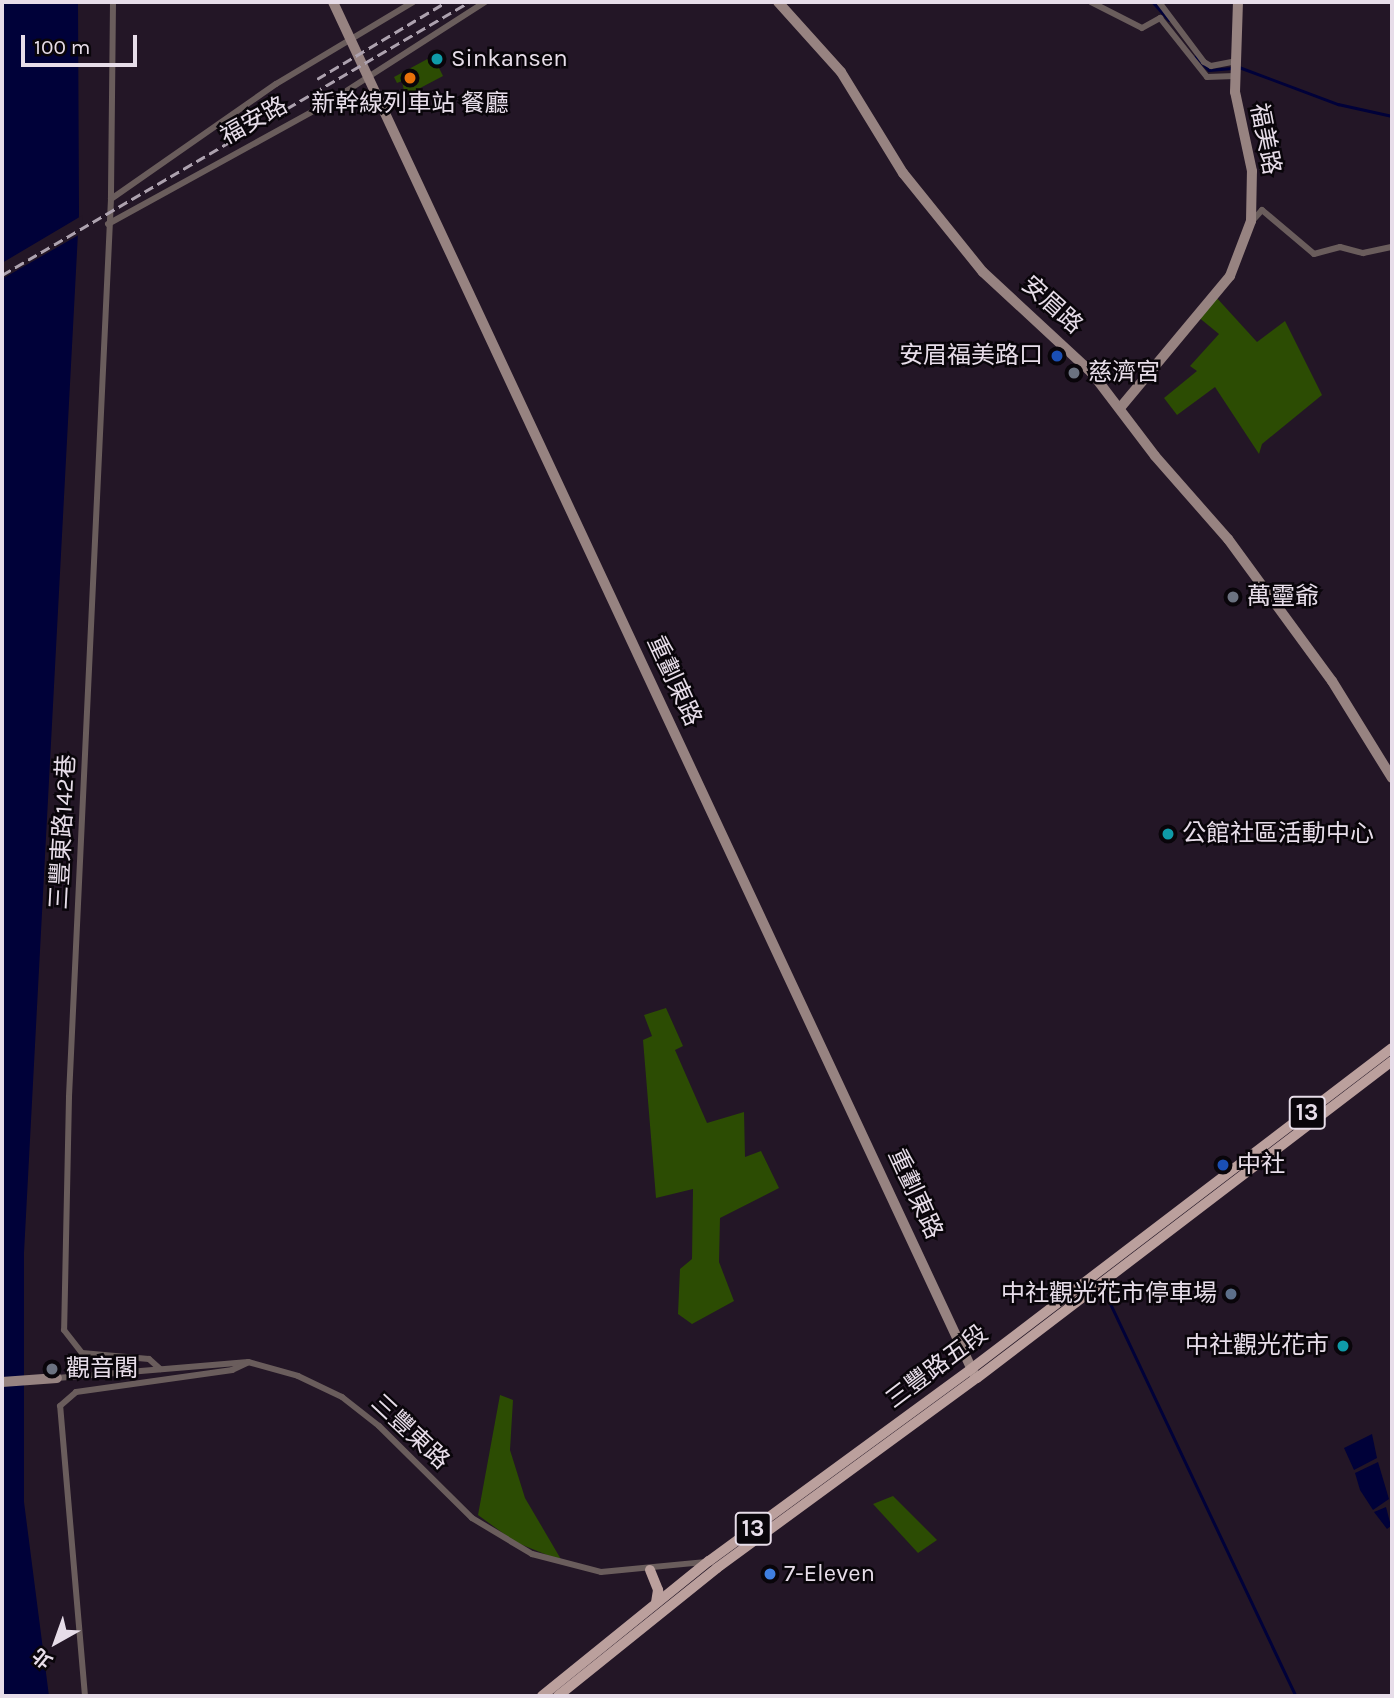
<!DOCTYPE html>
<meta charset="utf-8">
<style>
body{margin:0}
#map{position:relative;width:1394px;height:1698px;overflow:hidden;background:#231626;font-family:Karla,"Noto Sans TC",sans-serif}
div>[style]{position:absolute}
[style*='--x']{left:calc(var(--x)*1px);top:calc(var(--y)*1px);width:calc(var(--w)*1px);rotate:calc(var(--a)*1deg)}
.green>*{inset:0;background:#2c4c03}
.water>*{inset:0;background:#000139}
.pier>*{inset:0;background:#231626}
.stream>*{height:2.5px;margin:-1.25px;padding:0 1.25px;transform-origin:1.25px;border-radius:1.25px;background:#000139}
.street>*{height:6px;margin:-3px;padding:0 3px;transform-origin:3px;border-radius:3px;background:#6a5d5c}
.secondary>*{height:10px;margin:-5px;padding:0 5px;transform-origin:5px;border-radius:5px;background:#978381}
.primary>*{height:10px;margin:-5px;padding:0 5px;transform-origin:5px;border-radius:5px;background:#bba09d}
.rail>*{height:2.5px;margin-top:-1.25px;transform-origin:0;background:repeating-linear-gradient(90deg,#ada2af 0 10px,transparent 0 15px)}
.dots>*{width:19px;height:19px;translate:-50% -50%;box-sizing:border-box;border:4px solid #09050a;border-radius:50%}
span{translate:-50% -50%;white-space:nowrap;text-align:center;line-height:1.15;-webkit-text-stroke:5px #09050a;paint-order:stroke}
.shield-label span{padding:2px 5px;background:#09050a;border:2px solid;border-radius:5px;-webkit-text-stroke-width:0}
.shield-label{font-size:23px;color:#e7dde9;font-weight:700}
.poi-label{font-size:24px;color:#e7dde9}
.left{translate:0 -50%;text-align:left}
.right{translate:-100% -50%;text-align:right}
.street-label{font-size:24px;color:#e7dde9}
.frame{position:absolute;inset:0;border:4px solid #e7dde9;pointer-events:none}
.north{position:absolute;left:21px;top:1607px;width:70px;height:70px;-webkit-text-stroke:5px #09050a;paint-order:stroke;rotate:220deg;font-size:19px;font-weight:700;line-height:28px;text-align:center;color:#e7dde9}
.north::after{content:'';display:block;margin:auto;width:24px;height:32px;background:#e7dde9;clip-path:polygon(50% 0,100% 100%,50% 72%,0 100%)}
.scale{position:absolute;left:21px;top:35px;width:116px;height:32px;box-sizing:border-box;border:4px solid #e7dde9;border-top:0;padding-left:9px;font-size:21px;line-height:24px;white-space:nowrap;color:#e7dde9;-webkit-text-stroke:5px #09050a;paint-order:stroke}
</style>
<div id="map">
<div class="green">
<div style="clip-path:polygon(433px 56px,443px 76px,405px 96px,402px 81px,397px 83px,394px 77px)"></div>
<div style="clip-path:polygon(1215px 296px,1257px 342px,1285px 321px,1322px 395px,1262px 444px,1259px 454px,1215px 387px,1177px 415px,1164px 398px,1197px 371px,1190px 366px,1219px 334px,1197px 316px)"></div>
<div style="clip-path:polygon(666px 1008px,683px 1046px,675px 1050px,707px 1123px,744px 1112px,745px 1157px,761px 1151px,779px 1188px,720px 1218px,719px 1262px,734px 1301px,692px 1324px,678px 1314px,680px 1269px,692px 1259px,693px 1189px,656px 1198px,643px 1040px,652px 1036px,644px 1015px)"></div>
<div style="clip-path:polygon(500px 1395px,513px 1400px,510px 1450px,525px 1498px,562px 1561px,515px 1542px,478px 1515px)"></div>
<div style="clip-path:polygon(893px 1496px,937px 1540px,918px 1553px,873px 1504px)"></div>
</div>
<div class="water">
<div style="clip-path:polygon(2px 2px,78px 2px,79px 214px,24px 1253px,24px 1502px,49px 1696px,2px 1696px)"></div>
<div style="clip-path:polygon(1372px 1434px,1377px 1458px,1354px 1470px,1344px 1448px)"></div>
<div style="clip-path:polygon(1378px 1462px,1389px 1499px,1373px 1510px,1360px 1490px,1355px 1473px)"></div>
<div style="clip-path:polygon(1386px 1507px,1391px 1526px,1387px 1529px,1374px 1512px)"></div>
</div>
<div class="pier">
<div style="clip-path:polygon(83px 215px,82px 233px,2px 279px,2px 263px)"></div>
</div>
<div class="stream">
<div style="--x:1153;--y:2;--w:24;--a:48"></div>
<div style="--x:1196;--y:56;--w:19;--a:47"></div>
<div style="--x:1209;--y:70;--w:23;--a:-5"></div>
<div style="--x:1239;--y:67;--w:106;--a:20.5"></div>
<div style="--x:1338;--y:104;--w:55;--a:12.5"></div>
<div style="--x:1105;--y:1292;--w:447;--a:64.7"></div>
</div>
<div class="street">
<div style="--x:113;--y:2;--w:197;--a:90.6"></div>
<div style="--x:111;--y:199;--w:899;--a:92.68"></div>
<div style="--x:69;--y:1097;--w:233;--a:91.2"></div>
<div style="--x:64;--y:1330;--w:29;--a:52"></div>
<div style="--x:82;--y:1353;--w:67;--a:5.1"></div>
<div style="--x:149;--y:1359;--w:15;--a:42"></div>
<div style="--x:1091;--y:2;--w:57;--a:27"></div>
<div style="--x:1142;--y:28;--w:21;--a:-29"></div>
<div style="--x:1160;--y:18;--w:75;--a:51.5"></div>
<div style="--x:1207;--y:77;--w:28;--a:-2"></div>
<div style="--x:1159;--y:2;--w:75;--a:53.1"></div>
<div style="--x:1204;--y:62;--w:8;--a:30"></div>
<div style="--x:1211;--y:66;--w:25;--a:-11"></div>
<div style="--x:111;--y:199;--w:201;--a:-34.9"></div>
<div style="--x:276;--y:84;--w:160;--a:-30.9"></div>
<div style="--x:1254;--y:219;--w:12;--a:-48"></div>
<div style="--x:1262;--y:210;--w:68;--a:40.2"></div>
<div style="--x:1314;--y:254;--w:27;--a:-15"></div>
<div style="--x:1340;--y:247;--w:24;--a:15"></div>
<div style="--x:1363;--y:253;--w:30;--a:-12"></div>
<div style="--x:108;--y:224;--w:245;--a:-28.8"></div>
<div style="--x:323;--y:106;--w:193;--a:-32.7"></div>
<div style="--x:57;--y:1378;--w:192;--a:-4.8"></div>
<div style="--x:248;--y:1362;--w:52;--a:15.6"></div>
<div style="--x:298;--y:1376;--w:49;--a:25.5"></div>
<div style="--x:342;--y:1397;--w:47;--a:38.1"></div>
<div style="--x:379;--y:1426;--w:131;--a:44.7"></div>
<div style="--x:472;--y:1518;--w:70;--a:31"></div>
<div style="--x:532;--y:1554;--w:71;--a:14.6"></div>
<div style="--x:601;--y:1572;--w:103;--a:-5.5"></div>
<div style="--x:85;--y:1696;--w:291;--a:-94.9"></div>
<div style="--x:60;--y:1406;--w:21;--a:-41"></div>
<div style="--x:76;--y:1392;--w:158;--a:-8"></div>
<div style="--x:232;--y:1370;--w:17;--a:-25"></div>
</div>
<div class="secondary">
<div style="--x:333;--y:2;--w:1514;--a:64.96"></div>
<div style="--x:778;--y:2;--w:94;--a:48"></div>
<div style="--x:841;--y:72;--w:119;--a:58.5"></div>
<div style="--x:903;--y:173;--w:127;--a:51.1"></div>
<div style="--x:983;--y:272;--w:149;--a:42.8"></div>
<div style="--x:1092;--y:373;--w:104;--a:52.8"></div>
<div style="--x:1155;--y:456;--w:111;--a:48.7"></div>
<div style="--x:1228;--y:539;--w:176;--a:53.8"></div>
<div style="--x:1332;--y:681;--w:114;--a:58.3"></div>
<div style="--x:1120;--y:408;--w:172;--a:-50.2"></div>
<div style="--x:1230;--y:276;--w:59;--a:-69.1"></div>
<div style="--x:1251;--y:221;--w:50;--a:-88.9"></div>
<div style="--x:1252;--y:171;--w:81;--a:-102.1"></div>
<div style="--x:1235;--y:92;--w:90;--a:-88.1"></div>
<div style="--x:2;--y:1382;--w:55;--a:-4.2"></div>
</div>
<div class="primary">
<div style="--x:650;--y:1570;--w:22;--a:68"></div>
<div style="--x:658;--y:1590;--w:13;--a:99"></div>
<div style="--x:542;--y:1696;--w:215;--a:-39"></div>
<div style="--x:709;--y:1561;--w:325;--a:-36.2"></div>
<div style="--x:971;--y:1369;--w:529;--a:-37.32"></div>
<div style="--x:558;--y:1696;--w:204;--a:-38.8"></div>
<div style="--x:717;--y:1568;--w:322;--a:-36.2"></div>
<div style="--x:977;--y:1378;--w:522;--a:-37.37"></div>
</div>
<div class="rail">
<div style="--x:317;--y:79;--w:150;--a:-30.8"></div>
<div style="--x:2;--y:275;--w:541;--a:-30.31"></div>
</div>
<div class="dots">
<div style="left:437px;top:59px;background:#0f9aa8"></div>
<div style="left:410px;top:78px;background:#e8710a"></div>
<div style="left:1057px;top:356px;background:#1a4fb4"></div>
<div style="left:1074px;top:373px;background:#6b7280"></div>
<div style="left:1233px;top:597px;background:#6b7280"></div>
<div style="left:1168px;top:834px;background:#0f9aa8"></div>
<div style="left:1223px;top:1165px;background:#1a4fb4"></div>
<div style="left:1231px;top:1294px;background:#5c6f8a"></div>
<div style="left:1343px;top:1346px;background:#0f9aa8"></div>
<div style="left:52px;top:1369px;background:#6b7280"></div>
<div style="left:770px;top:1574px;background:#3f7fe0"></div>
</div>
<div class="shield-label">
<span style="left:1307px;top:1113px">13</span>
<span style="left:753px;top:1529px">13</span>
</div>
<div class="poi-label">
<span class="left" style="left:451px;top:59px">Sinkansen</span>
<span style="left:410px;top:104px">新幹線列車站 餐廳</span>
<span class="right" style="left:1043px;top:356px">安眉福美路口</span>
<span class="left" style="left:1088px;top:373px">慈濟宮</span>
<span class="left" style="left:1247px;top:597px">萬𤫊爺</span>
<span class="left" style="left:1182px;top:834px">公館社區活動中心</span>
<span class="left" style="left:1237px;top:1165px">中社</span>
<span class="right" style="left:1217px;top:1294px">中社觀光花市停車場</span>
<span class="right" style="left:1329px;top:1346px">中社觀光花市</span>
<span class="left" style="left:66px;top:1369px">觀音閣</span>
<span class="left" style="left:784px;top:1574px">7-Eleven</span>
</div>
<div class="street-label">
<span style="left:254px;top:121px;rotate:-29deg">福安路</span>
<span style="left:1265px;top:139px;rotate:79deg">福美路</span>
<span style="left:1052px;top:305px;rotate:42deg">安眉路</span>
<span style="left:674px;top:681px;rotate:65deg">重劃東路</span>
<span style="left:63px;top:832px;rotate:-87deg">三豐東路142巷</span>
<span style="left:915px;top:1194px;rotate:65deg">重劃東路</span>
<span style="left:937px;top:1367px;rotate:-37deg">三豐路五段</span>
<span style="left:410px;top:1432px;rotate:43deg">三豐東路</span>
</div>
<div class="frame"></div>
<div class="north">北</div>
<div class="scale">100 m</div>
</div>
